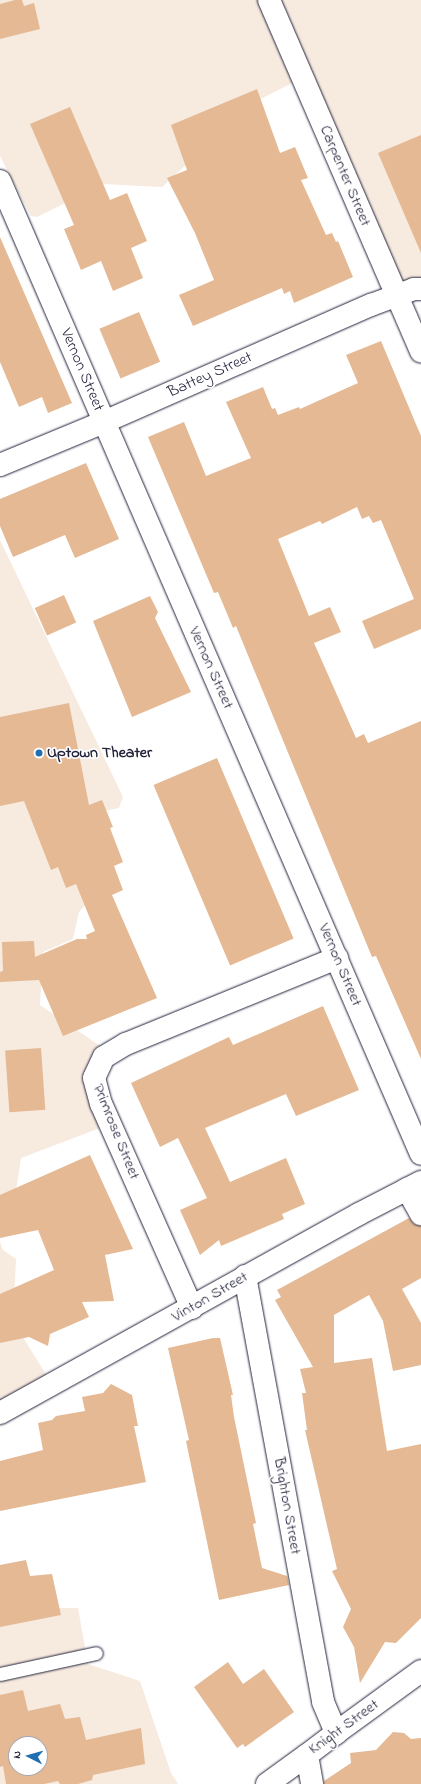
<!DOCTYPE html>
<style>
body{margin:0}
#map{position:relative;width:421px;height:1784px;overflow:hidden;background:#fff;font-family:"Indie Flower",sans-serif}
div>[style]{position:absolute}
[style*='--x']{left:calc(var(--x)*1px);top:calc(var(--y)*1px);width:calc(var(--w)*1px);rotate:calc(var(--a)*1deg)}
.built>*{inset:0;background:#f7eadf}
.building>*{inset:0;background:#e4b994;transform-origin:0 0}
.roads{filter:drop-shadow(0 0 1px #22223b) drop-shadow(0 0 1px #22223b)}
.service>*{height:13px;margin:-6.5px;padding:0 6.5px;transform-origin:6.5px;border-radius:6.5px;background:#fff}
.minor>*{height:22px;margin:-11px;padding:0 11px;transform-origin:11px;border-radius:11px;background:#fff}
.tertiary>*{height:22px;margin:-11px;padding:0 11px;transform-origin:11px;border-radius:11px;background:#fff}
.dots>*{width:11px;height:11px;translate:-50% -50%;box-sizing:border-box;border:2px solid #fff;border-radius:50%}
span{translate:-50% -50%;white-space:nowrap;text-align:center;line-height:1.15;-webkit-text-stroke:3.5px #fff;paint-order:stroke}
.street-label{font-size:16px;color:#22223b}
.poi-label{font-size:16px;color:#22223b;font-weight:700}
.left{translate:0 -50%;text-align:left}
.north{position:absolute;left:8px;top:1736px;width:40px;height:40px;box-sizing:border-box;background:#fff;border:1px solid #a7a7b1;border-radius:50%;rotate:276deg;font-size:11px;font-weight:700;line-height:16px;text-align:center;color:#22223b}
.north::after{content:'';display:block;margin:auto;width:14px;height:18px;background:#1f6fb2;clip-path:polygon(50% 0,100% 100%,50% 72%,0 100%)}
</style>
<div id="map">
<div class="built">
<div style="clip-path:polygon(0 0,421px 0,421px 295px,403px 298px,304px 77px,193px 133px,187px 164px,162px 187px,104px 184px,37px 217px,31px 216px,0 156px)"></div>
<div style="clip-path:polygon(0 540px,123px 797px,119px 808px,96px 813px,87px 903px,79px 912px,73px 939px,43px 952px,40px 1005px,109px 1052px,100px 1128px,21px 1158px,13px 1211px,0 1230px)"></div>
<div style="clip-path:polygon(0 1242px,3px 1250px,16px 1259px,13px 1321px,53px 1386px,0 1422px)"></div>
<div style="clip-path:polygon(evenodd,0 1608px,78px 1608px,88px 1664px,140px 1681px,171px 1773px,178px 1784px,0 1784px,0 1608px,16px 1744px,40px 1744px,40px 1768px,16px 1768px,16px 1744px)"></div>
</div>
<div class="building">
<div style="clip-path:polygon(15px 0,22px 0,24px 6px,34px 3px,40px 29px,0 39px,0 4px)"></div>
<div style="clip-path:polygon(257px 89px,280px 153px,295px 147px,308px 178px,301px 180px,326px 235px,332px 233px,336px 242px,338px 241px,353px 277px,294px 303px,290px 291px,284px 294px,282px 288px,193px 326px,179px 295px,214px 280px,195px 233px,167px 178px,187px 170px,171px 125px)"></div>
<div style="clip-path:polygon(70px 107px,110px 200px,127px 193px,147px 241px,131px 248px,143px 278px,113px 291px,101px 261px,81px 270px,64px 229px,74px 225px,30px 124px)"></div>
<div style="clip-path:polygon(421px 135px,421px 253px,378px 153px)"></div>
<div style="clip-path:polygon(0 237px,72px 403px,48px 413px,42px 397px,19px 407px,0 362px)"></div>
<div style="left:139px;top:312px;width:54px;height:43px;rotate:67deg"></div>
<div style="clip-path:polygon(381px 341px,421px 436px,421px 629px,374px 649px,362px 621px,414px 599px,381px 520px,373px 523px,369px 516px,362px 519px,357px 507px,322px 524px,320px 521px,278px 539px,309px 616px,330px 607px,341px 632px,314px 643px,356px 738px,364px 734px,368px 743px,421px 721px,421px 1059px,376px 956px,372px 957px,236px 626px,233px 628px,218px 592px,214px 593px,148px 437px,184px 422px,206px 476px,251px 458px,226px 402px,263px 387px,272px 409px,275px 408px,278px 415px,299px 407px,300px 409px,358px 383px,346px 355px)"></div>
<div style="clip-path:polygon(86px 463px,119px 539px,75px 558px,65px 535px,13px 557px,0 526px,0 499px)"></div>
<div style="left:64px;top:595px;width:30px;height:32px;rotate:66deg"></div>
<div style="clip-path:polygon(150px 596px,158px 612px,155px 618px,191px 692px,132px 717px,93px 621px)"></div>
<div style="clip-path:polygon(69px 703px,89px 805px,102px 800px,113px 827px,110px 828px,123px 862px,114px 866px,123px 890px,112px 895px,157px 998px,63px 1036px,39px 980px,0 982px,0 972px,3px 971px,2px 942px,34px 941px,35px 957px,77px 939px,87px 939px,86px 935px,95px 931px,76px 884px,66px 888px,58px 867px,51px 870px,24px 801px,0 806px,0 717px)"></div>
<div style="left:217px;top:758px;width:196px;height:69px;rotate:67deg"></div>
<div style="clip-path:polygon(323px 1006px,359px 1090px,296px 1116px,286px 1094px,205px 1128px,230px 1182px,286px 1158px,305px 1204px,282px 1214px,284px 1219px,221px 1246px,219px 1240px,200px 1255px,180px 1210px,207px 1198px,178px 1138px,160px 1147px,131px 1083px,229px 1037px,233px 1045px)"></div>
<div style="left:41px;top:1048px;width:62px;height:36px;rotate:86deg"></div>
<div style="clip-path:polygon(90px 1155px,133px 1249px,105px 1255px,114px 1301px,82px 1302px,89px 1317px,50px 1334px,48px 1346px,29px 1337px,0 1343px,0 1294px,54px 1270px,38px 1230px,0 1238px,0 1195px)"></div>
<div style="clip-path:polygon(409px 1218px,414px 1224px,421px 1226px,421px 1278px,402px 1289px,421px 1323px,421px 1365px,393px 1371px,383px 1321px,369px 1295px,334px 1315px,334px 1363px,372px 1358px,387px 1451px,421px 1444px,421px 1618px,396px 1643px,385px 1642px,360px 1683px,354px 1647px,343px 1627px,351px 1609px,332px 1571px,337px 1569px,305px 1430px,307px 1430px,302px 1393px,306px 1393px,300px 1369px,313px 1367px,275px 1300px,281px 1297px,277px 1290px)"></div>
<div style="clip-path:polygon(213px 1338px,220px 1338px,233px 1395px,231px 1395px,234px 1417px,256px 1523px,253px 1524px,262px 1568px,287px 1576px,289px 1585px,219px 1600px,186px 1441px,189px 1440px,168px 1348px)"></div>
<div style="clip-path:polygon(111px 1384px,132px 1395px,138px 1426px,134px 1426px,146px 1482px,0 1511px,0 1461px,43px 1450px,38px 1423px,52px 1420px,56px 1416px,85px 1411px,82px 1397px,103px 1393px)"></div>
<div style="clip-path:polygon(26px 1560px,30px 1576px,52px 1574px,61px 1615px,0 1627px,0 1565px)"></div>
<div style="clip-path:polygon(228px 1662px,243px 1684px,264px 1669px,294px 1712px,245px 1747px,243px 1744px,237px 1748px,194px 1687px)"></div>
<div style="clip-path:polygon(evenodd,23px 1690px,28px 1711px,60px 1704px,65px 1719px,80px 1717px,86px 1740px,141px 1728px,145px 1764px,93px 1775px,92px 1780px,78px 1784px,60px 1784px,58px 1781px,44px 1784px,6px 1784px,3px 1766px,0 1767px,0 1695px,23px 1690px,16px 1744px,40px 1744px,40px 1768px,16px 1768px,16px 1744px)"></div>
<div style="clip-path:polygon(393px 1732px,404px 1733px,411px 1739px,421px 1738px,421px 1784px,324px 1784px,324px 1781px,351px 1763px,350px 1753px,376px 1750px)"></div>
</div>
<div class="roads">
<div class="service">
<div style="--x:0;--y:1674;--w:98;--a:-12.3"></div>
</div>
<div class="minor">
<div style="--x:269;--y:0;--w:383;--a:66.6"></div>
<div style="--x:0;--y:181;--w:1060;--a:66.6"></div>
<div style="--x:0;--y:465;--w:113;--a:-22.5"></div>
<div style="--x:104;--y:422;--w:292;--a:-23.7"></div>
<div style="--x:371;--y:305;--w:46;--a:-20.4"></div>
<div style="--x:414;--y:289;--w:7;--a:0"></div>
<div style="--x:407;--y:1189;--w:29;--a:61"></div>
<div style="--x:245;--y:1276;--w:433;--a:79.6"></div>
<div style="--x:323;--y:1702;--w:34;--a:67"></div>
<div style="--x:336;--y:1733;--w:105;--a:-36.1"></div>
<div style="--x:192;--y:1308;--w:223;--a:-114"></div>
<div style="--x:101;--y:1104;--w:27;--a:-105"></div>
<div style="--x:94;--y:1078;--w:23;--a:-65"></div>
<div style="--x:104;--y:1057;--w:26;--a:-31"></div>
<div style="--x:126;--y:1044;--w:228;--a:-22.2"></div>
<div style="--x:0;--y:1413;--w:410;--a:-29"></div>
<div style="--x:359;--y:1214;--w:70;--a:-27.3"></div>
<div style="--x:267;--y:1784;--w:49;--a:-35.9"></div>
<div style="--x:307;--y:1755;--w:29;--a:80"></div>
</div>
<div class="tertiary">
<div style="--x:307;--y:1755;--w:36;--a:-37"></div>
</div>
</div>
<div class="dots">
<div style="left:39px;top:753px;background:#1f6fb2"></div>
</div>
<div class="street-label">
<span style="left:345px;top:176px;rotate:67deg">Carpenter Street</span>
<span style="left:82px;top:370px;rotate:67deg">Vernon Street</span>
<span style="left:210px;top:375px;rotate:-24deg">Battey Street</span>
<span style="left:211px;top:668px;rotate:66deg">Vernon Street</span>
<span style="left:340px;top:965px;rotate:67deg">Vernon Street</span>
<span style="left:116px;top:1132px;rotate:68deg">Primrose Street</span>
<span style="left:210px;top:1297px;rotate:-30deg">Vinton Street</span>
<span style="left:287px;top:1506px;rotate:80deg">Brighton Street</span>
<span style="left:344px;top:1727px;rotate:-36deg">Knight Street</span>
</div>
<div class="poi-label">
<span class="left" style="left:47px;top:753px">Uptown Theater</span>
</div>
<div class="north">N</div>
</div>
